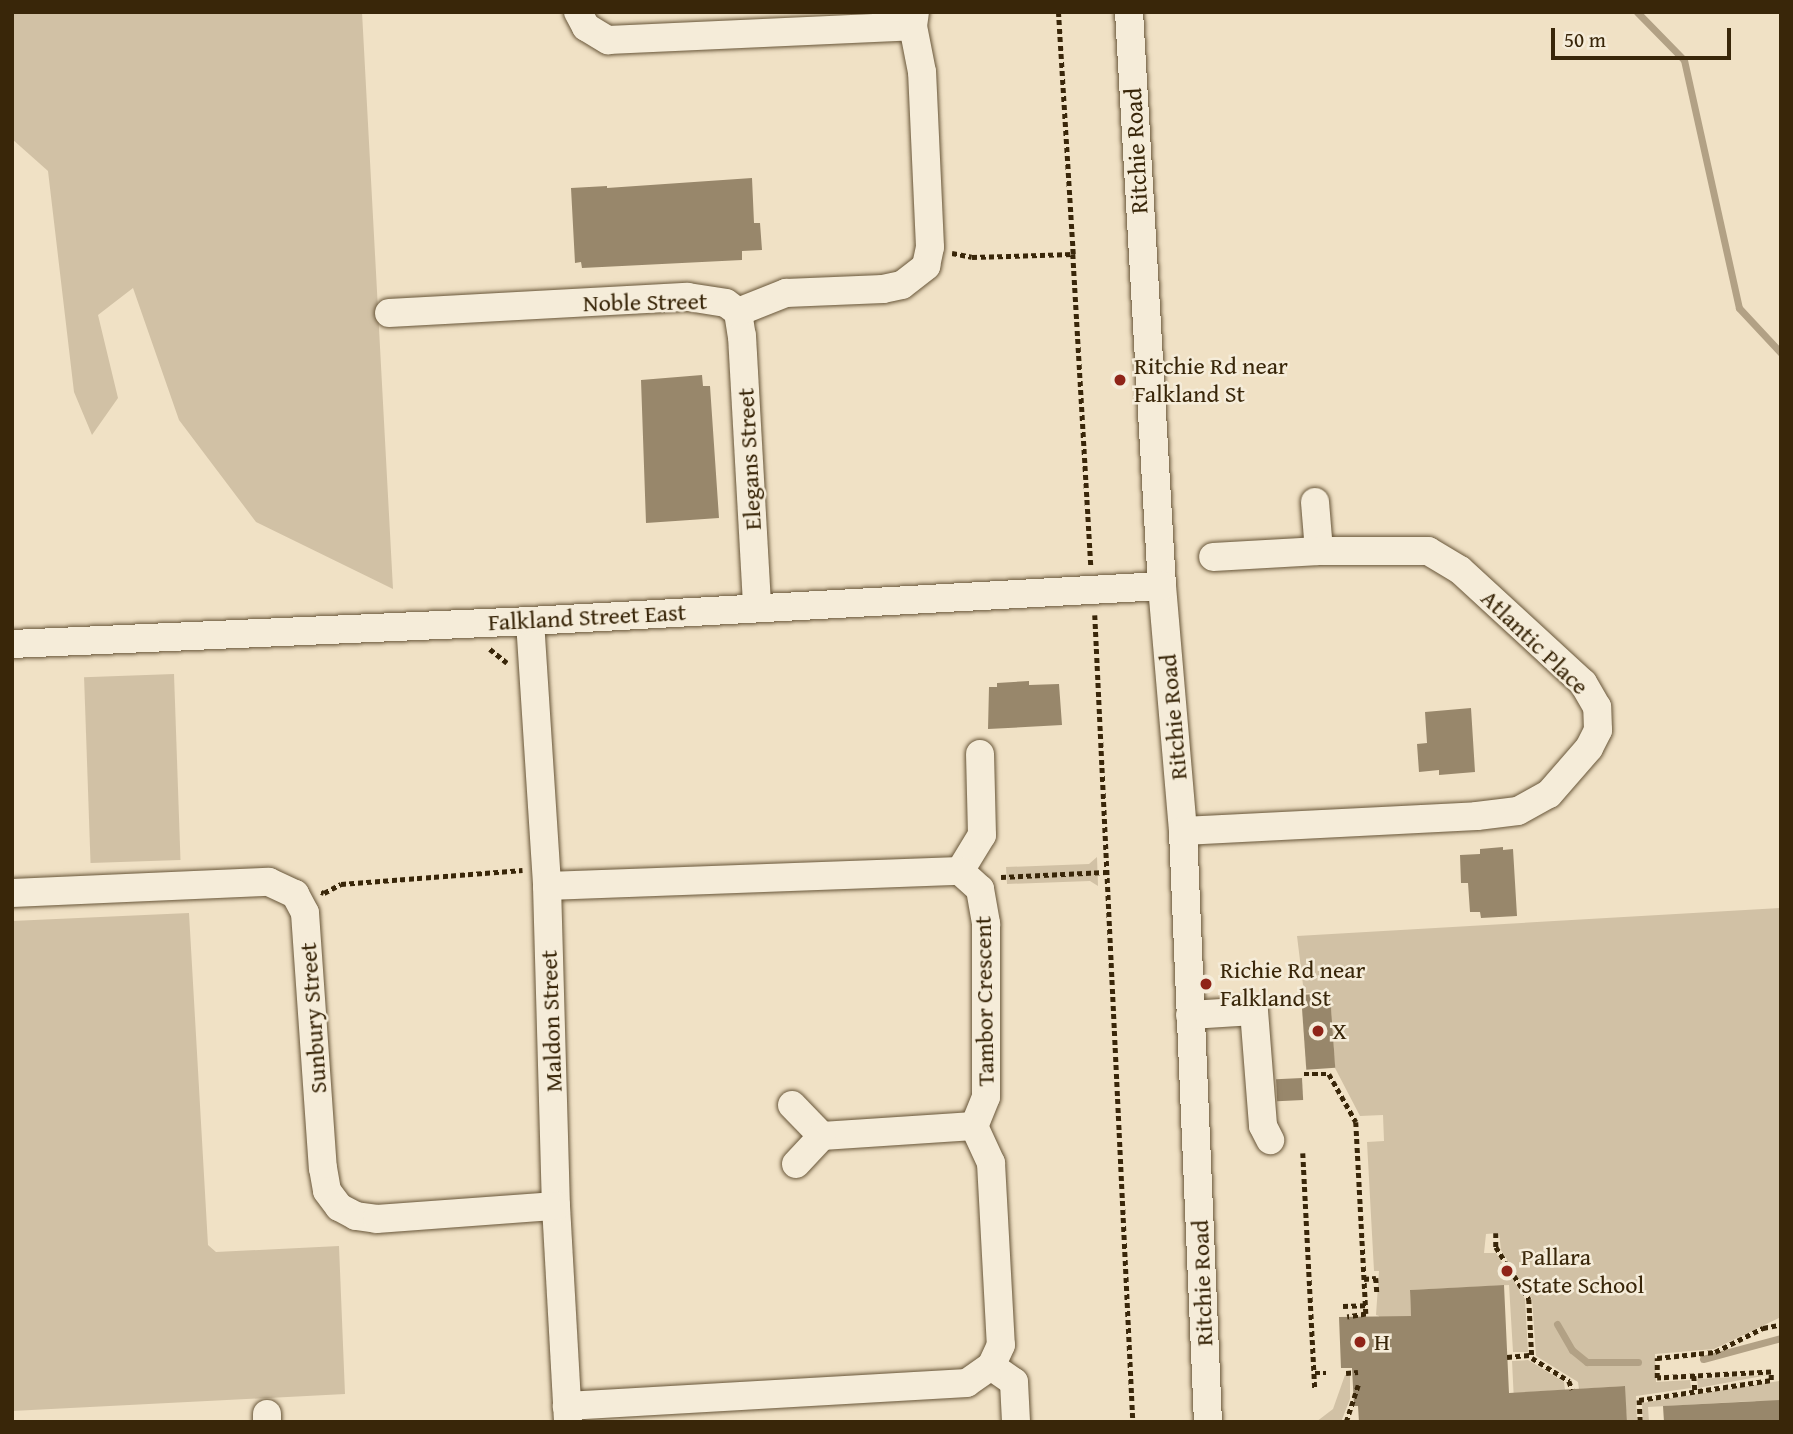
<!DOCTYPE html>
<style>
body{margin:0}
#map{position:relative;width:1793px;height:1434px;overflow:hidden;background:#f0e1c5;font-family:"Gentium Book Plus",serif}
div>[style]{position:absolute}
[style*='--x']{left:calc(var(--x)*1px);top:calc(var(--y)*1px);width:calc(var(--w)*1px);rotate:calc(var(--a)*1deg)}
.green>*{inset:0;background:#d1c1a5;transform-origin:0 0}
.stream>*{height:7px;margin:-3.5px;padding:0 3.5px;transform-origin:3.5px;border-radius:3.5px;background:#b2a185}
.building>*{inset:0;background:#98876b;transform-origin:0 0}
.path>*{height:4.5px;margin-top:-2.25px;transform-origin:0;background:repeating-linear-gradient(90deg,#392609 0 5px,transparent 0 8.5px)}
.roads{filter:drop-shadow(0 0 2px #675538) drop-shadow(0 0 2px #675538)}
.minor>*{height:28px;margin:-14px;padding:0 14px;transform-origin:14px;border-radius:14px;background:#f5ecd9}
.dots>*{width:19px;height:19px;translate:-50% -50%;box-sizing:border-box;border:4px solid #f5ecd9;border-radius:50%}
span{translate:-50% -50%;white-space:nowrap;text-align:center;line-height:1.15;-webkit-text-stroke:5px #f5ecd9;paint-order:stroke}
.street-label{font-size:24px;color:#392609}
.poi-label{font-size:24px;color:#392609}
.left{translate:0 -50%;text-align:left}
.frame{position:absolute;inset:0;border:14px solid #392609;pointer-events:none}
.scale{position:absolute;left:1551px;top:28px;width:180px;height:32px;box-sizing:border-box;border:4px solid #392609;border-top:0;padding-left:9px;font-size:21px;line-height:24px;white-space:nowrap;color:#392609;-webkit-text-stroke:5px #f5ecd9;paint-order:stroke}
</style>
<div id="map">
<div class="green">
<div style="clip-path:polygon(12px 12px,362px 12px,393px 589px,256px 522px,179px 420px,133px 288px,98px 315px,118px 398px,92px 435px,74px 392px,48px 171px,12px 139px)"></div>
<div style="left:174px;top:674px;width:186px;height:90px;rotate:88deg"></div>
<div style="clip-path:polygon(1097px 857px,1098px 886px,1090px 881px,1007px 884px,1006px 867px,1089px 864px)"></div>
<div style="clip-path:polygon(1781px 908px,1781px 1317px,1714px 1349px,1655px 1354px,1656px 1382px,1690px 1380px,1691px 1388px,1636px 1396px,1637px 1422px,1627px 1422px,1624px 1386px,1579px 1389px,1578px 1382px,1536px 1356px,1532px 1299px,1501px 1250px,1499px 1233px,1486px 1234px,1484px 1253px,1496px 1253px,1525px 1299px,1528px 1352px,1513px 1352px,1509px 1285px,1410px 1290px,1414px 1380px,1382px 1366px,1379px 1316px,1376px 1315px,1379px 1271px,1374px 1271px,1367px 1142px,1384px 1141px,1383px 1115px,1360px 1116px,1335px 1068px,1330px 993px,1304px 993px,1297px 936px)"></div>
<div style="clip-path:polygon(189px 913px,208px 1245px,216px 1252px,339px 1246px,345px 1394px,12px 1411px,12px 921px)"></div>
<div style="clip-path:polygon(1528px 1360px,1564px 1382px,1565px 1390px,1530px 1392px,1515px 1422px,1512px 1361px)"></div>
<div style="clip-path:polygon(1345px 1375px,1350px 1375px,1350px 1399px,1341px 1422px,1316px 1422px,1333px 1409px)"></div>
<div style="clip-path:polygon(1768px 1375px,1698px 1388px,1697px 1379px)"></div>
<div style="clip-path:polygon(1779px 1381px,1781px 1422px,1755px 1401px,1648px 1407px,1649px 1422px,1643px 1422px,1642px 1403px)"></div>
</div>
<div class="stream">
<div style="--x:1637;--y:12;--w:67;--a:45.6"></div>
<div style="--x:1684;--y:60;--w:254;--a:77.5"></div>
<div style="--x:1739;--y:308;--w:62;--a:47"></div>
<div style="--x:1557;--y:1324;--w:30;--a:60"></div>
<div style="--x:1572;--y:1350;--w:19;--a:39"></div>
<div style="--x:1587;--y:1362;--w:51;--a:0"></div>
<div style="--x:1703;--y:1359;--w:81;--a:-15.1"></div>
</div>
<div class="building">
<div style="clip-path:polygon(752px 178px,754px 223px,760px 223px,762px 250px,742px 251px,742px 260px,582px 268px,581px 262px,575px 263px,571px 188px,607px 186px,607px 188px)"></div>
<div style="clip-path:polygon(702px 375px,703px 386px,710px 386px,719px 518px,646px 523px,641px 380px)"></div>
<div style="clip-path:polygon(1029px 681px,1029px 685px,1059px 684px,1062px 725px,988px 729px,989px 687px,997px 687px,997px 683px)"></div>
<div style="clip-path:polygon(1471px 708px,1475px 772px,1439px 775px,1439px 770px,1419px 772px,1417px 744px,1427px 743px,1425px 712px)"></div>
<div style="clip-path:polygon(1503px 847px,1503px 850px,1513px 849px,1517px 916px,1481px 918px,1480px 912px,1470px 912px,1468px 883px,1461px 883px,1460px 855px,1480px 854px,1480px 849px)"></div>
<div style="left:1330px;top:993px;width:75px;height:29px;rotate:86deg"></div>
<div style="left:1302px;top:1078px;width:22px;height:26px;rotate:87deg"></div>
<div style="clip-path:polygon(1504px 1285px,1509px 1393px,1625px 1386px,1627px 1422px,1359px 1422px,1358px 1406px,1354px 1406px,1352px 1368px,1341px 1368px,1339px 1317px,1411px 1316px,1410px 1290px)"></div>
<div style="clip-path:polygon(1781px 1400px,1781px 1422px,1664px 1422px,1663px 1406px)"></div>
</div>
<div class="path">
<div style="--x:952;--y:253;--w:20;--a:11"></div>
<div style="--x:972;--y:257;--w:101;--a:-1.7"></div>
<div style="--x:1073;--y:254;--w:242;--a:-93.5"></div>
<div style="--x:1073;--y:254;--w:314;--a:86.7"></div>
<div style="--x:1095;--y:615;--w:808;--a:87.3"></div>
<div style="--x:490;--y:649;--w:22;--a:39"></div>
<div style="--x:1001;--y:877;--w:105;--a:-2.7"></div>
<div style="--x:321;--y:892;--w:3;--a:18"></div>
<div style="--x:324;--y:893;--w:19;--a:-28"></div>
<div style="--x:341;--y:884;--w:182;--a:-4.4"></div>
<div style="--x:1304;--y:1074;--w:25;--a:0"></div>
<div style="--x:1329;--y:1074;--w:55;--a:60.6"></div>
<div style="--x:1356;--y:1122;--w:192;--a:87"></div>
<div style="--x:1366;--y:1314;--w:19;--a:171"></div>
<div style="--x:1303;--y:1153;--w:236;--a:87.1"></div>
<div style="--x:1496;--y:1233;--w:14;--a:90"></div>
<div style="--x:1496;--y:1247;--w:62;--a:57.6"></div>
<div style="--x:1529;--y:1299;--w:59;--a:87.1"></div>
<div style="--x:1532;--y:1358;--w:44;--a:31.9"></div>
<div style="--x:1569;--y:1381;--w:9;--a:69"></div>
<div style="--x:1364;--y:1279;--w:12;--a:-5"></div>
<div style="--x:1376;--y:1278;--w:16;--a:86"></div>
<div style="--x:1343;--y:1306;--w:23;--a:-2"></div>
<div style="--x:1507;--y:1357;--w:25;--a:-5"></div>
<div style="--x:1315;--y:1373;--w:11;--a:0"></div>
<div style="--x:1346;--y:1373;--w:12;--a:-5"></div>
<div style="--x:1694;--y:1376;--w:15;--a:86"></div>
<div style="--x:1346;--y:1422;--w:39;--a:-72"></div>
<div style="--x:1640;--y:1422;--w:22;--a:-93"></div>
<div style="--x:1639;--y:1400;--w:134;--a:-8.6"></div>
<div style="--x:1771;--y:1380;--w:8;--a:-90"></div>
<div style="--x:1771;--y:1372;--w:114;--a:177"></div>
<div style="--x:1657;--y:1378;--w:20;--a:-90"></div>
<div style="--x:1657;--y:1358;--w:58;--a:-5.9"></div>
<div style="--x:1715;--y:1352;--w:54;--a:-26.6"></div>
<div style="--x:1763;--y:1328;--w:15;--a:-11"></div>
</div>
<div class="roads">
<div class="minor">
<div style="--x:578;--y:12;--w:17;--a:62"></div>
<div style="--x:586;--y:27;--w:26;--a:31"></div>
<div style="--x:608;--y:40;--w:305;--a:-2.6"></div>
<div style="--x:1129;--y:12;--w:575;--a:86.71"></div>
<div style="--x:1162;--y:586;--w:246;--a:85.1"></div>
<div style="--x:1183;--y:831;--w:592;--a:87.58"></div>
<div style="--x:738;--y:312;--w:52;--a:-21.6"></div>
<div style="--x:786;--y:293;--w:97;--a:-2.4"></div>
<div style="--x:883;--y:289;--w:19;--a:-12"></div>
<div style="--x:902;--y:285;--w:31;--a:-38"></div>
<div style="--x:926;--y:266;--w:19;--a:-78"></div>
<div style="--x:930;--y:247;--w:175;--a:-92.6"></div>
<div style="--x:922;--y:72;--w:47;--a:-101.1"></div>
<div style="--x:913;--y:26;--w:14;--a:-82"></div>
<div style="--x:738;--y:312;--w:24;--a:81"></div>
<div style="--x:742;--y:336;--w:271;--a:86.8"></div>
<div style="--x:389;--y:313;--w:299;--a:-3.1"></div>
<div style="--x:688;--y:297;--w:38;--a:9"></div>
<div style="--x:726;--y:303;--w:15;--a:37"></div>
<div style="--x:1315;--y:502;--w:49;--a:85.3"></div>
<div style="--x:530;--y:621;--w:266;--a:86.3"></div>
<div style="--x:547;--y:886;--w:320;--a:88.4"></div>
<div style="--x:556;--y:1206;--w:216;--a:86.8"></div>
<div style="--x:12;--y:644;--w:519;--a:-2.54"></div>
<div style="--x:530;--y:621;--w:633;--a:-3.17"></div>
<div style="--x:1183;--y:831;--w:294;--a:-2.9"></div>
<div style="--x:1477;--y:816;--w:41;--a:-7"></div>
<div style="--x:1518;--y:811;--w:35;--a:-29"></div>
<div style="--x:1549;--y:794;--w:61;--a:-49"></div>
<div style="--x:1589;--y:748;--w:20;--a:-63"></div>
<div style="--x:1598;--y:730;--w:23;--a:-92"></div>
<div style="--x:1597;--y:707;--w:28;--a:-120"></div>
<div style="--x:1583;--y:683;--w:167;--a:-137.4"></div>
<div style="--x:1460;--y:570;--w:37;--a:-149"></div>
<div style="--x:1428;--y:551;--w:109;--a:180"></div>
<div style="--x:1319;--y:551;--w:106;--a:176.8"></div>
<div style="--x:960;--y:871;--w:42;--a:-58.6"></div>
<div style="--x:982;--y:835;--w:81;--a:-91.4"></div>
<div style="--x:547;--y:886;--w:413;--a:-2.1"></div>
<div style="--x:960;--y:871;--w:27;--a:42"></div>
<div style="--x:980;--y:889;--w:36;--a:80"></div>
<div style="--x:986;--y:924;--w:173;--a:90"></div>
<div style="--x:986;--y:1097;--w:31;--a:112"></div>
<div style="--x:974;--y:1126;--w:41;--a:65.3"></div>
<div style="--x:991;--y:1163;--w:182;--a:86.9"></div>
<div style="--x:1001;--y:1345;--w:23;--a:115"></div>
<div style="--x:991;--y:1366;--w:29;--a:145"></div>
<div style="--x:967;--y:1383;--w:401;--a:176.7"></div>
<div style="--x:12;--y:893;--w:257;--a:-2.5"></div>
<div style="--x:269;--y:882;--w:29;--a:25"></div>
<div style="--x:295;--y:894;--w:21;--a:62"></div>
<div style="--x:305;--y:913;--w:256;--a:86"></div>
<div style="--x:323;--y:1168;--w:23;--a:80"></div>
<div style="--x:327;--y:1191;--w:20;--a:53"></div>
<div style="--x:339;--y:1207;--w:19;--a:28"></div>
<div style="--x:356;--y:1216;--w:21;--a:8"></div>
<div style="--x:377;--y:1219;--w:179;--a:-4.2"></div>
<div style="--x:1190;--y:1015;--w:64;--a:-3.6"></div>
<div style="--x:1254;--y:1011;--w:115;--a:85.5"></div>
<div style="--x:1263;--y:1126;--w:16;--a:63"></div>
<div style="--x:792;--y:1105;--w:43;--a:45.9"></div>
<div style="--x:822;--y:1136;--w:152;--a:-3.8"></div>
<div style="--x:796;--y:1164;--w:38;--a:-47"></div>
<div style="--x:991;--y:1366;--w:28;--a:35"></div>
<div style="--x:1014;--y:1382;--w:40;--a:87.1"></div>
<div style="--x:267;--y:1414;--w:8;--a:90"></div>
</div>
</div>
<div class="dots">
<div style="left:1120px;top:380px;background:#8f2418"></div>
<div style="left:1206px;top:984px;background:#8f2418"></div>
<div style="left:1318px;top:1031px;background:#8f2418"></div>
<div style="left:1507px;top:1271px;background:#8f2418"></div>
<div style="left:1360px;top:1342px;background:#8f2418"></div>
</div>
<div class="street-label">
<span style="left:1136px;top:151px;rotate:-93deg">Ritchie Road</span>
<span style="left:645px;top:302px;rotate:-1deg">Noble Street</span>
<span style="left:749px;top:459px;rotate:-93deg">Elegans Street</span>
<span style="left:587px;top:617px;rotate:-3deg">Falkland Street East</span>
<span style="left:1535px;top:642px;rotate:44deg">Atlantic Place</span>
<span style="left:1173px;top:717px;rotate:-95deg">Ritchie Road</span>
<span style="left:984px;top:1001px;rotate:-91deg">Tambor Crescent</span>
<span style="left:313px;top:1018px;rotate:-94deg">Sunbury Street</span>
<span style="left:551px;top:1021px;rotate:-92deg">Maldon Street</span>
<span style="left:1202px;top:1283px;rotate:-92deg">Ritchie Road</span>
</div>
<div class="poi-label">
<span class="left" style="left:1134px;top:380px">Ritchie Rd near<br>Falkland St</span>
<span class="left" style="left:1220px;top:984px">Richie Rd near<br>Falkland St</span>
<span class="left" style="left:1332px;top:1031px">X</span>
<span class="left" style="left:1521px;top:1271px">Pallara<br>State School</span>
<span class="left" style="left:1374px;top:1342px">H</span>
</div>
<div class="frame"></div>
<div class="scale">50 m</div>
</div>
